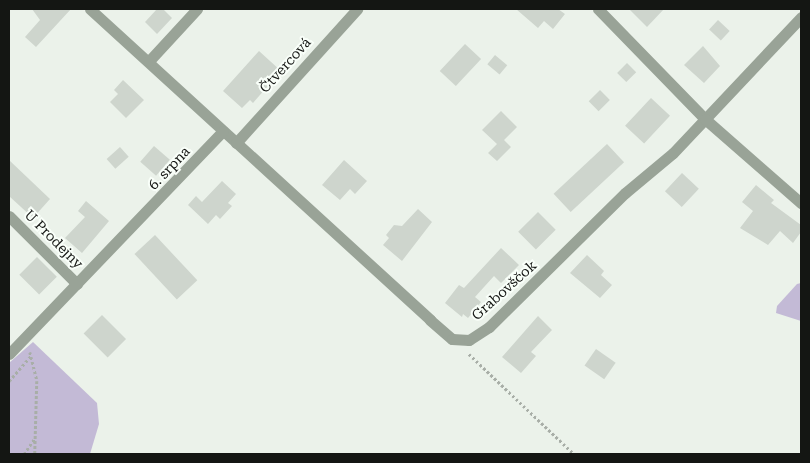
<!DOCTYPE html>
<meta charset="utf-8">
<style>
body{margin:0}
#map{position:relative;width:810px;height:463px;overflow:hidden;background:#ebf2ea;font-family:"Roboto Serif",serif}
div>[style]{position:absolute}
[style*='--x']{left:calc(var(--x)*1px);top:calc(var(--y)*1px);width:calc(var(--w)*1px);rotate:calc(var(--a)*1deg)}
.green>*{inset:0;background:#c3bad6}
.building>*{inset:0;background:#ced5cd;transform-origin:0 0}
.path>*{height:2.5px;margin-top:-1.25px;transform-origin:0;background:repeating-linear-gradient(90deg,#a8aea7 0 2.5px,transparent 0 5px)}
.street>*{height:11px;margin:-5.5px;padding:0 5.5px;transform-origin:5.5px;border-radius:5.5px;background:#99a397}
span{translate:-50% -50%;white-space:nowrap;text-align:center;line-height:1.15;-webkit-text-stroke:4px #f9fff9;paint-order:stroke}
.street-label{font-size:14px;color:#141613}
.frame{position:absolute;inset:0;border:10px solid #141613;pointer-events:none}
</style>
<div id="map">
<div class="green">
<div style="clip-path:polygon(801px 283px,801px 321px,776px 313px,777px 306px,797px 284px)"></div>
<div style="clip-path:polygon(33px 342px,97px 403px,99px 424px,90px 454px,9px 454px,9px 363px)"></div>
</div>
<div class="building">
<div style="clip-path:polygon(32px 9px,71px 9px,36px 47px,25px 37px,40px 20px)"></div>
<div style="clip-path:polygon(157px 9px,163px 9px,172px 18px,157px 34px,145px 22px)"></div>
<div style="clip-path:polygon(516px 9px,558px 9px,565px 14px,553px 29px,544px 21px,538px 28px)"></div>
<div style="clip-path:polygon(629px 9px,664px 9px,647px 27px)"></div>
<div style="left:718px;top:20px;width:16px;height:13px;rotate:43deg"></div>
<div style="left:465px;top:44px;width:22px;height:37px;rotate:43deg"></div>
<div style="clip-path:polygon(703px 46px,720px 66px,704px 83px,684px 65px)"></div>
<div style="clip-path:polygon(259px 51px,281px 71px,253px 103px,250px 100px,242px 108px,223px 91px)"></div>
<div style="left:495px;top:55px;width:16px;height:12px;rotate:40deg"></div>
<div style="left:627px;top:63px;width:13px;height:14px;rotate:45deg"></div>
<div style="clip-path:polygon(123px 80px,144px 100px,126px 118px,110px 102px,118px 94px,114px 90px)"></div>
<div style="left:600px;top:90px;width:14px;height:16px;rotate:45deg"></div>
<div style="left:651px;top:98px;width:26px;height:38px;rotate:43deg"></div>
<div style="clip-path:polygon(501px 111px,517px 127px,504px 140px,511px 147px,497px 161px,488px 153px,497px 144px,482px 130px)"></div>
<div style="left:607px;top:144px;width:25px;height:73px;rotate:47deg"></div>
<div style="left:154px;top:146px;width:21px;height:21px;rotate:41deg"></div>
<div style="left:120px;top:147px;width:13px;height:18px;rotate:48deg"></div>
<div style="clip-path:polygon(9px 160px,50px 199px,33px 218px,9px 196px)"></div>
<div style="clip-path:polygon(344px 160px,367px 181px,355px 194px,350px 189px,340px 200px,322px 185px)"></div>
<div style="left:682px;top:173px;width:23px;height:25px;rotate:43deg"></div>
<div style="clip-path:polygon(222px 181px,236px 194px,228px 203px,232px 206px,220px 219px,216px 215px,208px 224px,188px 205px,196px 196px,202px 202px)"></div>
<div style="clip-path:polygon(756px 185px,774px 200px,771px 203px,801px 225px,801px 232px,793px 243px,780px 231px,768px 245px,740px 228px,753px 211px,742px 202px)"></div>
<div style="clip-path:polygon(86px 201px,109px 221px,82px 253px,65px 238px,85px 217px,78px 211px)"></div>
<div style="clip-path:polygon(418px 209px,432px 222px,402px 261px,383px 245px,389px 238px,386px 235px,394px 225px,402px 226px)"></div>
<div style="left:538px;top:212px;width:25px;height:28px;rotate:45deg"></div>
<div style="left:155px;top:235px;width:62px;height:28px;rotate:47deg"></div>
<div style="clip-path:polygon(501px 248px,519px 265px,501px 283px,494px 276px,475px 297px,481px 302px,468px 318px,463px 314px,462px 317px,445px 303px,459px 285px,464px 288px)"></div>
<div style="clip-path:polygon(587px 255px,604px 271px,601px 275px,612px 285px,600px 298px,570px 273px)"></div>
<div style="left:37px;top:257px;width:28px;height:25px;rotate:45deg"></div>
<div style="left:102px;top:315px;width:34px;height:26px;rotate:45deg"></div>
<div style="clip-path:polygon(538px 316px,552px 330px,531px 352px,536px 356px,521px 373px,502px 357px)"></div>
<div style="left:596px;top:349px;width:24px;height:20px;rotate:35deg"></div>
</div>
<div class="path">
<div style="--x:30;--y:352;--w:30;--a:76"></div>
<div style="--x:37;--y:381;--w:73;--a:91.6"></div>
<div style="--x:469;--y:354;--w:145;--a:43.6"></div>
<div style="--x:9;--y:381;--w:35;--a:-49"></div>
<div style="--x:24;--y:454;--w:18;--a:-56"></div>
</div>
<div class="street">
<div style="--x:90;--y:9;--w:461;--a:42.4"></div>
<div style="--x:430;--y:320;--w:29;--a:41"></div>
<div style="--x:452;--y:339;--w:17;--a:3"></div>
<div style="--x:469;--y:340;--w:24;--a:-33"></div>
<div style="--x:489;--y:327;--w:191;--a:-44.6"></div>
<div style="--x:625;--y:193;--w:62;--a:-39.8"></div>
<div style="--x:673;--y:153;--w:187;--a:-46.7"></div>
<div style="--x:598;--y:9;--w:153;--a:45.8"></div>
<div style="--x:705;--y:119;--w:128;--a:41.2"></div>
<div style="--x:149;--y:61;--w:71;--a:-47.3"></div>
<div style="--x:236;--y:143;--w:181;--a:-47.9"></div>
<div style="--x:9;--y:216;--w:96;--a:45"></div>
<div style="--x:9;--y:354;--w:309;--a:-46.2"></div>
</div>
<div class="street-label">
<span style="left:285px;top:65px;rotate:-48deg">Čtvercová</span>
<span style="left:169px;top:168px;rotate:-47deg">6. srpna</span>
<span style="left:54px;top:239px;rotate:45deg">U Prodejny</span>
<span style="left:504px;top:290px;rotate:-42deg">Grabovščok</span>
</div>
<div class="frame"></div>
</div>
